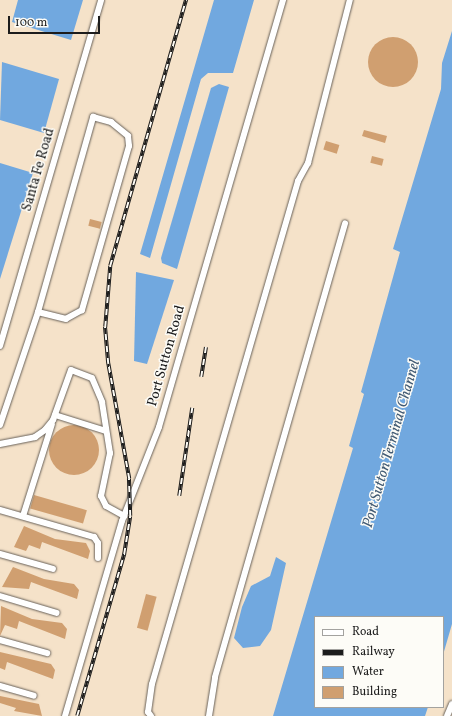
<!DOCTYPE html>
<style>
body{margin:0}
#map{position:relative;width:452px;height:716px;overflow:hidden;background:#f5e2c9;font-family:Vollkorn,serif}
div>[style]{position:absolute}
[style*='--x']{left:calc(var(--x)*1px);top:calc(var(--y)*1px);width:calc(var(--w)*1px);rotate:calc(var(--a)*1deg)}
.water>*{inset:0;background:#71a8df}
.building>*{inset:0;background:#d09f70;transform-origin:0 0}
.round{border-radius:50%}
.roads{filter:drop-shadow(0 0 1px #686159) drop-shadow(0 0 1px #686159)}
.minor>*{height:6px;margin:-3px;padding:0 3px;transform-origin:3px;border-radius:3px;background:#fff}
.rail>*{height:3.5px;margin-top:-1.75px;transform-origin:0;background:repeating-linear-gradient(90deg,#fdfcf7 0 6px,#1c1c1c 0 12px);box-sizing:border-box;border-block:1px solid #1c1c1c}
span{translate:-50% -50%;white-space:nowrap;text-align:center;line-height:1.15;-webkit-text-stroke:3px #fdfcf7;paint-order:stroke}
.street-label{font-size:14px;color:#1c1c1c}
.water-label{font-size:15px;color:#425b74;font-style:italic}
.legend{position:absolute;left:314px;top:616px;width:130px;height:92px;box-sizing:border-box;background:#fdfcf7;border:1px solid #a3a29f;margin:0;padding:5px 7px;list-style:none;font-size:12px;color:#1c1c1c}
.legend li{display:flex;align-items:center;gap:8px;height:20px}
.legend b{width:20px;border:1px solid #a3a29f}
.scale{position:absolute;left:8px;top:16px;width:92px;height:18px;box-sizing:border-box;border:2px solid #1c1c1c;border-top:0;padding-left:5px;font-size:12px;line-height:14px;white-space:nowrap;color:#1c1c1c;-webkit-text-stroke:3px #fdfcf7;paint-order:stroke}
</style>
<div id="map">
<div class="water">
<div style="clip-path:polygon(18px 0,83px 0,71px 40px,12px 22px)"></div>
<div style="clip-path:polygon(214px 0,254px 0,233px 73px,208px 73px,201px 79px,150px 258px,140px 254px)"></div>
<div style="clip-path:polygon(452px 31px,452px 624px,443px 655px,443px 617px,315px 617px,315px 707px,428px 707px,425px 716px,273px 716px,353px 448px,349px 446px,364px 394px,361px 392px,400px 252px,393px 249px,441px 89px,442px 63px)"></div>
<div style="clip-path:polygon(2px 62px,59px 79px,44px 133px,0 120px)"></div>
<div style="clip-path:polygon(219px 84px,229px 87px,177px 269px,162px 263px,161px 258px,211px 88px)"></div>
<div style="clip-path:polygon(0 163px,33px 173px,0 279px)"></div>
<div style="clip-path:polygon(136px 272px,174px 280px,147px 364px,134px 361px)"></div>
<div style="clip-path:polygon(276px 557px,286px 563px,271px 630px,260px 646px,243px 648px,234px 638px,242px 607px,251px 586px,270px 576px)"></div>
</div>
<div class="building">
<div class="round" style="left:368px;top:37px;width:50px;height:50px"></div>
<div style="clip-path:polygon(364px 130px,387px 136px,385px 143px,362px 136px)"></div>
<div style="left:326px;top:141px;width:14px;height:9px;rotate:17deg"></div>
<div style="left:372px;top:156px;width:12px;height:7px;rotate:14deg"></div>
<div style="left:90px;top:219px;width:12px;height:7px;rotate:14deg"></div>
<div class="round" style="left:49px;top:425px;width:50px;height:50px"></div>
<div style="left:34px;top:495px;width:55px;height:14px;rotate:16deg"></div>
<div style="clip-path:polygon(24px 526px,55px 539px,86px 543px,90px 551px,88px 559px,42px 542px,40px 549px,29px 545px,26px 551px,14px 547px)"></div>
<div style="clip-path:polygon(13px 567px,44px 579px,74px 584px,79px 590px,77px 599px,31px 582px,29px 589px,2px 587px)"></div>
<div style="left:146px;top:594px;width:11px;height:35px;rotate:15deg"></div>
<div style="clip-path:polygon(1px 606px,32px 619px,62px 623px,67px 629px,65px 639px,19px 621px,17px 629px,5px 625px,0 636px)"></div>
<div style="clip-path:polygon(0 652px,51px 664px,55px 670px,53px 679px,7px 662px,5px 670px,0 668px)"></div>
<div style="clip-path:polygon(0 696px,39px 704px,42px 716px,14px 711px,16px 708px,0 703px)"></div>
</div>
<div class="roads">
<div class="minor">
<div style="--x:0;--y:346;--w:360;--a:-73.7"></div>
<div style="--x:55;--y:415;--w:53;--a:17.4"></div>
<div style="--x:0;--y:425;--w:119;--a:-71.4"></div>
<div style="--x:38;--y:312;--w:203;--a:-74.2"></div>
<div style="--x:93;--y:117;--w:19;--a:16"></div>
<div style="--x:111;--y:122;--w:22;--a:39"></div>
<div style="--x:128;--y:136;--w:10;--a:84"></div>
<div style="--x:129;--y:146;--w:171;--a:106"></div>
<div style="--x:82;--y:310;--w:18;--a:151"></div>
<div style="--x:66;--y:319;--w:29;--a:-166"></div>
<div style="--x:0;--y:444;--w:36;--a:-11"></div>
<div style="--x:35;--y:437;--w:12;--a:-35"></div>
<div style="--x:45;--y:430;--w:13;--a:-51"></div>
<div style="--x:53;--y:420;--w:53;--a:-70.2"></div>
<div style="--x:71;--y:370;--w:22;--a:21"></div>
<div style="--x:92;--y:378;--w:26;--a:67"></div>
<div style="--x:102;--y:402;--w:52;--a:81.1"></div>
<div style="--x:110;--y:453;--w:44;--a:101.8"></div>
<div style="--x:101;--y:496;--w:11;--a:63"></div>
<div style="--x:106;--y:506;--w:21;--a:29"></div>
<div style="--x:0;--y:510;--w:98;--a:16"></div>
<div style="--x:94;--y:537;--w:7;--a:56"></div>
<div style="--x:98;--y:543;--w:15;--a:90"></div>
<div style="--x:23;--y:516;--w:96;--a:-72.5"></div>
<div style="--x:0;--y:554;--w:55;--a:15.8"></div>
<div style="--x:0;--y:596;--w:59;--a:16.6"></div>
<div style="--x:0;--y:640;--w:49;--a:15.5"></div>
<div style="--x:0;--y:686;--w:35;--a:16"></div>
<div style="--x:65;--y:716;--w:203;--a:-73.7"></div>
<div style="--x:122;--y:521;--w:101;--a:-68.5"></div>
<div style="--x:159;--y:427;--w:445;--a:-73.8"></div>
<div style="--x:151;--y:716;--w:5;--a:-127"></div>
<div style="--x:148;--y:712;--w:28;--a:-82"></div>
<div style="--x:152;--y:684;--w:524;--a:-73.81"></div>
<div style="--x:298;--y:181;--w:21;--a:-61"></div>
<div style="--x:308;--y:163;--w:168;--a:-75.6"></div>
<div style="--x:209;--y:716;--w:39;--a:-81"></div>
<div style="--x:215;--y:677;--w:472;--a:-74"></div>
<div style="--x:447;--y:716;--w:13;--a:-67"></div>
</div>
</div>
<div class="rail">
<div style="--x:201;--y:377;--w:30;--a:-81"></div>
<div style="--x:179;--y:496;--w:89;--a:-81.6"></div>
<div style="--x:77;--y:716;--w:169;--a:-73.8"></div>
<div style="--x:124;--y:554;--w:38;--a:-81"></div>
<div style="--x:130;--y:516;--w:37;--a:-92"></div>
<div style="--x:129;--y:479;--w:117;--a:-100.3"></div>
<div style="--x:108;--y:364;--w:37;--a:-95"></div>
<div style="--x:105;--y:327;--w:61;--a:-85.3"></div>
<div style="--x:110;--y:266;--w:277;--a:-74.1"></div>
</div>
<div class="street-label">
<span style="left:39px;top:170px;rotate:-74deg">Santa Fe Road</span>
<span style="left:167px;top:356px;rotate:-74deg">Port Sutton Road</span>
</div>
<div class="water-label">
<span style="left:392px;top:444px;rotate:-74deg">Port Sutton Terminal Channel</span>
</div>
<ul class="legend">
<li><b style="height:5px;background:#fff"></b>Road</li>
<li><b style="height:5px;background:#1c1c1c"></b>Railway</li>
<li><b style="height:11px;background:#71a8df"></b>Water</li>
<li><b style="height:11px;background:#d09f70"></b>Building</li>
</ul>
<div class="scale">100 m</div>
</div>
